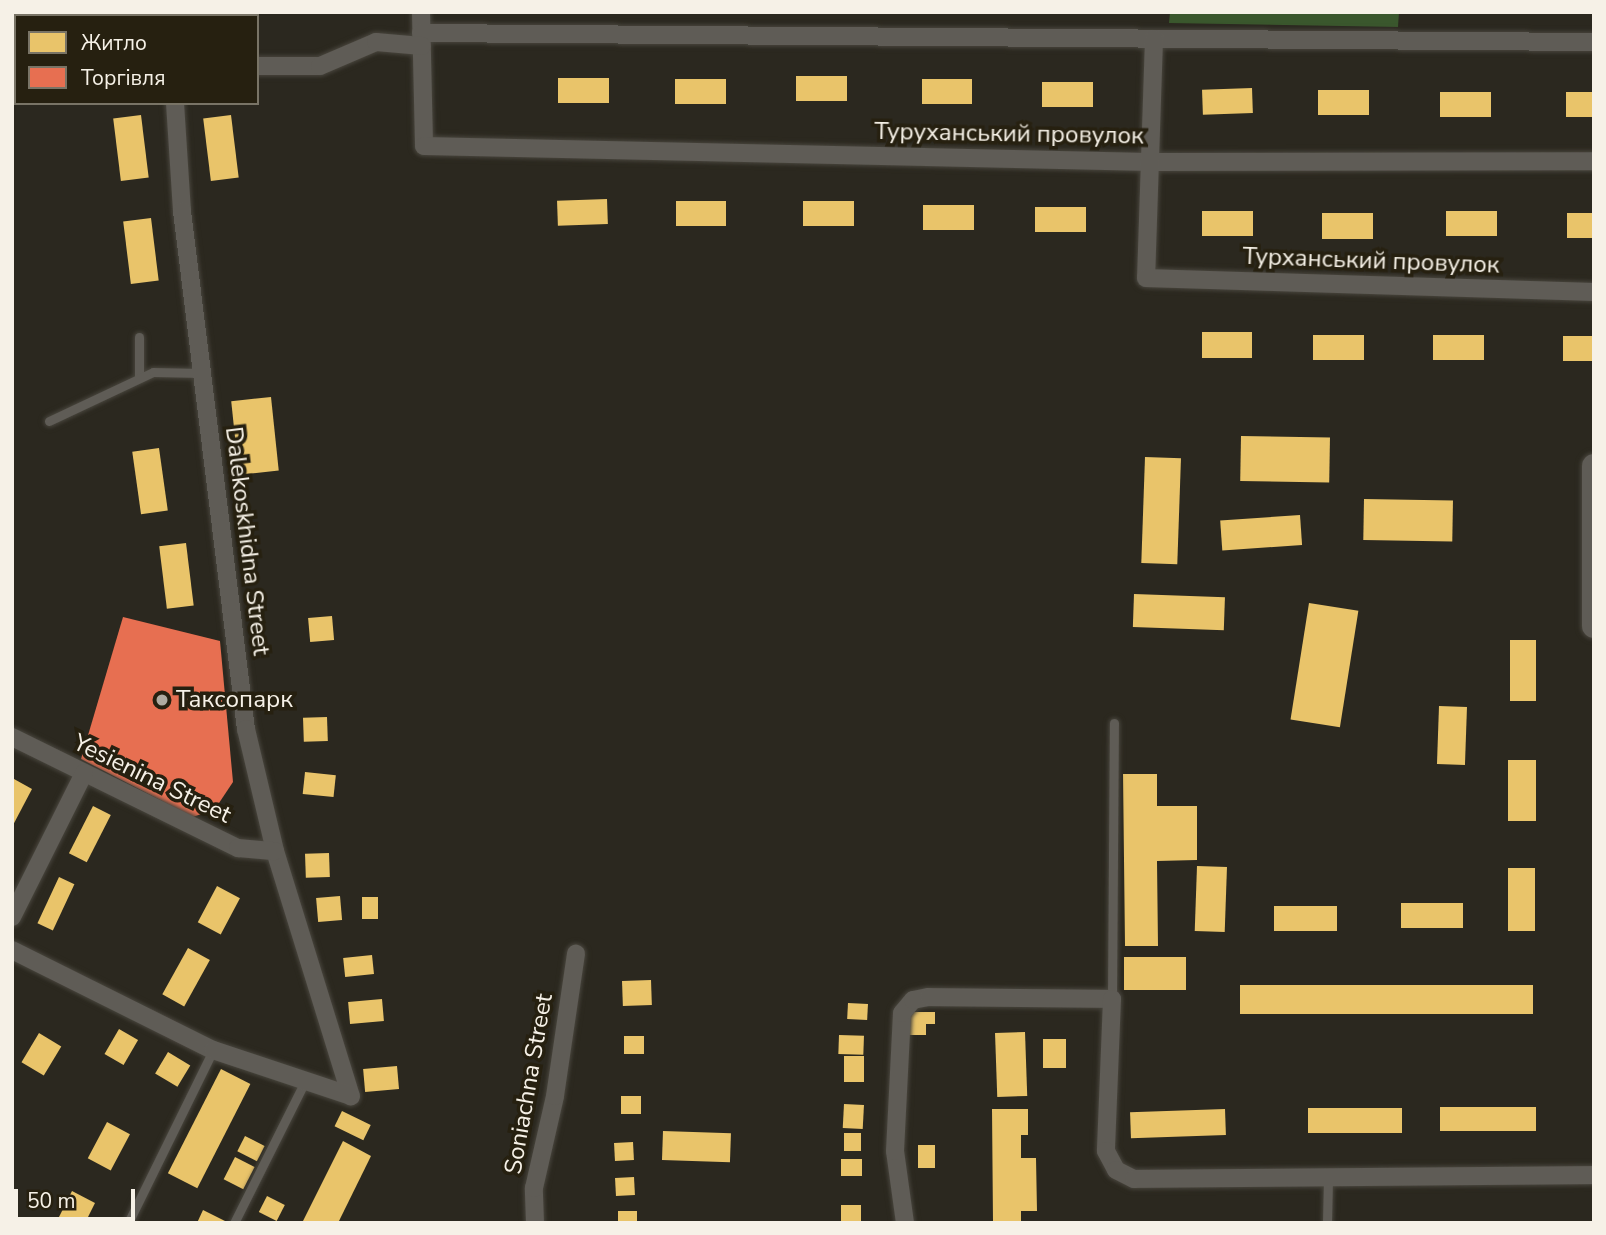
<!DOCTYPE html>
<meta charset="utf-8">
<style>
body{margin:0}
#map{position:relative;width:1606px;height:1235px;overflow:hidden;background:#2b281f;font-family:"Nunito Sans",sans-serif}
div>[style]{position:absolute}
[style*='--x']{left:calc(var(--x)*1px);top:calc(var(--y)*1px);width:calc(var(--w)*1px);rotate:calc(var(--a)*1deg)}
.forest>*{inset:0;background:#3a572d}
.homes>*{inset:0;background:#e9c46a;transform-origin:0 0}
.shops>*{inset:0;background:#e76f51}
.roads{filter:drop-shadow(0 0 2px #48453d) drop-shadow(0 0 2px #48453d)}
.lane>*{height:9px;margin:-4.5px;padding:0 4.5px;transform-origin:4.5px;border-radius:4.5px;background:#5f5c56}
.street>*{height:18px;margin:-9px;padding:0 9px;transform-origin:9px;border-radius:9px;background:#5f5c56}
.secondary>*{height:24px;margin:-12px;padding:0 12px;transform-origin:12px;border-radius:12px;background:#5f5c56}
.dots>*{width:19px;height:19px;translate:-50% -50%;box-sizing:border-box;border:4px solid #262010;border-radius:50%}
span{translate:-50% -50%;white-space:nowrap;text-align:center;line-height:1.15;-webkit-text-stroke:7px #262010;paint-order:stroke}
.street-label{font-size:24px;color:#f6f1e7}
.poi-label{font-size:24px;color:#f6f1e7}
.left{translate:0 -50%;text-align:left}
.frame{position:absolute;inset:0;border:14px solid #f6f1e7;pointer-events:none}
.legend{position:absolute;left:14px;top:14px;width:245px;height:91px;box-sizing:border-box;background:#262010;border:2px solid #797466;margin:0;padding:9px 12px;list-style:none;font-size:21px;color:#f6f1e7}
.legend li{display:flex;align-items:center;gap:14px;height:35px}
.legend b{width:35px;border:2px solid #797466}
.scale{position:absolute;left:14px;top:1189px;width:121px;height:32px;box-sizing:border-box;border:4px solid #f6f1e7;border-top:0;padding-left:9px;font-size:21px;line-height:24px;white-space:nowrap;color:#f6f1e7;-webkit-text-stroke:5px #262010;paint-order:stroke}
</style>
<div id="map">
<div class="forest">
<div style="clip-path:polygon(1170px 12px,1399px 12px,1398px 27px,1169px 23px)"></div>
</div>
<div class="homes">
<div style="left:193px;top:12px;width:42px;height:4px"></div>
<div style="left:847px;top:76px;width:25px;height:51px;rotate:90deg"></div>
<div style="left:609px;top:78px;width:25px;height:51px;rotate:90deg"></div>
<div style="left:726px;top:79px;width:25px;height:51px;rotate:90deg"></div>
<div style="left:922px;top:79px;width:50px;height:25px"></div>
<div style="left:1093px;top:82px;width:25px;height:51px;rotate:90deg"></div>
<div style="left:1252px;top:88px;width:25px;height:50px;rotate:88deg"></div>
<div style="left:1369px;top:90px;width:25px;height:51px;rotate:90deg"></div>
<div style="left:1440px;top:92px;width:51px;height:25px"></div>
<div style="left:1566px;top:92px;width:28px;height:25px"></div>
<div style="left:141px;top:115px;width:63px;height:28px;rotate:83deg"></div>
<div style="left:231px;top:115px;width:63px;height:28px;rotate:83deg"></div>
<div style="left:607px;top:199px;width:25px;height:50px;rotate:88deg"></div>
<div style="left:676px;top:201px;width:50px;height:25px"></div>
<div style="left:854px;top:201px;width:25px;height:51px;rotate:90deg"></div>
<div style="left:974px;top:205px;width:25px;height:51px;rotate:90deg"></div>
<div style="left:1035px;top:207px;width:51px;height:25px"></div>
<div style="left:1202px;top:211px;width:51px;height:25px"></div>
<div style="left:1497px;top:211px;width:25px;height:51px;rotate:90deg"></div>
<div style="left:1322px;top:213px;width:51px;height:26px"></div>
<div style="left:1567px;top:213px;width:27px;height:25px"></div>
<div style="left:151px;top:218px;width:63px;height:28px;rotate:83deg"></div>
<div style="left:1202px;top:332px;width:50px;height:26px"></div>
<div style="left:1364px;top:335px;width:25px;height:51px;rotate:90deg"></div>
<div style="left:1433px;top:335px;width:51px;height:25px"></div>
<div style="left:1594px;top:336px;width:25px;height:31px;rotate:90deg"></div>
<div style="left:271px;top:397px;width:74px;height:40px;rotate:84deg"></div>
<div style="left:1241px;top:436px;width:89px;height:45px;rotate:1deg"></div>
<div style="left:159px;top:448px;width:63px;height:27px;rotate:82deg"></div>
<div style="left:1145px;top:457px;width:36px;height:106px;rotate:2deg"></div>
<div style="left:1364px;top:499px;width:89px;height:41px;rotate:1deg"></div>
<div style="left:1300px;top:515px;width:30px;height:80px;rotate:86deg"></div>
<div style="left:186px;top:543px;width:63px;height:27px;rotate:83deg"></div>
<div style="left:1134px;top:594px;width:91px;height:33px;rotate:2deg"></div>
<div style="left:1309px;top:603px;width:50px;height:118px;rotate:9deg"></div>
<div style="left:332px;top:616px;width:24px;height:24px;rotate:85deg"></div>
<div style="left:1510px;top:640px;width:26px;height:61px"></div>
<div style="left:1439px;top:706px;width:28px;height:58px;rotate:2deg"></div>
<div style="left:327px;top:717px;width:24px;height:24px;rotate:88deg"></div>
<div style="left:1508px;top:760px;width:28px;height:61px"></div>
<div style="left:305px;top:772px;width:31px;height:22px;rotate:6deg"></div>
<div style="clip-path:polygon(1123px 774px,1157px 774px,1157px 806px,1197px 806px,1197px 860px,1157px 861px,1158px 946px,1125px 946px)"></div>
<div style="clip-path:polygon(14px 779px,32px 789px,12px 827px,12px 783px)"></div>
<div style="left:93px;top:806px;width:20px;height:53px;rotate:27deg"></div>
<div style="left:329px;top:853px;width:24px;height:24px;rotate:88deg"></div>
<div style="left:1197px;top:866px;width:30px;height:65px;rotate:2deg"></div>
<div style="left:1508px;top:868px;width:27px;height:63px"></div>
<div style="left:59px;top:877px;width:17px;height:51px;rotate:25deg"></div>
<div style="left:217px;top:886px;width:26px;height:41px;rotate:28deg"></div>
<div style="left:340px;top:896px;width:24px;height:24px;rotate:85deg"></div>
<div style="left:362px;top:897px;width:16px;height:22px"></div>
<div style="left:1463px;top:903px;width:25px;height:62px;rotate:90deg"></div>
<div style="left:1337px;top:906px;width:25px;height:63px;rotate:90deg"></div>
<div style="left:188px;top:948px;width:25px;height:53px;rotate:29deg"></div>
<div style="left:372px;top:955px;width:19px;height:29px;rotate:84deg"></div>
<div style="left:1124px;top:957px;width:62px;height:33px"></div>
<div style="left:651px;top:980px;width:25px;height:29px;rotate:88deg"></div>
<div style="left:1533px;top:985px;width:29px;height:293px;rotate:90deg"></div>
<div style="left:382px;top:999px;width:22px;height:34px;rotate:85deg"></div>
<div style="left:848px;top:1003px;width:20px;height:16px;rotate:3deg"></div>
<div style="clip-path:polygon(907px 1012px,935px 1012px,935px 1024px,926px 1024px,926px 1035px,907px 1035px)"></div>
<div style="left:119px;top:1029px;width:22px;height:29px;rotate:30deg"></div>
<div style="left:1025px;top:1032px;width:64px;height:30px;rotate:88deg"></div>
<div style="left:39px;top:1033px;width:26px;height:34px;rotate:31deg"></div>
<div style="left:839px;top:1035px;width:25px;height:19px;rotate:2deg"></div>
<div style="left:644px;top:1036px;width:18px;height:20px;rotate:90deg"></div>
<div style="left:1043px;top:1039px;width:23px;height:29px"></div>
<div style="left:168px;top:1052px;width:26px;height:25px;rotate:31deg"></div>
<div style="left:844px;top:1056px;width:20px;height:26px"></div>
<div style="left:397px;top:1066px;width:23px;height:34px;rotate:85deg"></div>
<div style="left:221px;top:1069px;width:33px;height:117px;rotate:27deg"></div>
<div style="left:641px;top:1096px;width:18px;height:20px;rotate:90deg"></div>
<div style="left:844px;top:1104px;width:20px;height:24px;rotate:3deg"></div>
<div style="left:1536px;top:1107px;width:24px;height:96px;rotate:90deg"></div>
<div style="left:1402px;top:1108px;width:25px;height:94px;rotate:90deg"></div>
<div style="clip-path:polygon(992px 1109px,1028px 1109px,1028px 1135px,1021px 1135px,1021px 1158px,1036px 1158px,1037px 1211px,1021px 1211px,1021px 1223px,993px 1223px)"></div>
<div style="left:1225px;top:1109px;width:26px;height:95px;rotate:88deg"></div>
<div style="left:342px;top:1111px;width:32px;height:17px;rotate:26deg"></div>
<div style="left:107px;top:1122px;width:26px;height:41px;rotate:28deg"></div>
<div style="left:663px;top:1131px;width:68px;height:29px;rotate:2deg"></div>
<div style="left:844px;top:1133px;width:17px;height:18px"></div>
<div style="left:245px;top:1136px;width:22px;height:17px;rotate:27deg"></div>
<div style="clip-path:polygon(343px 1141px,371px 1156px,338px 1223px,302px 1223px)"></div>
<div style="left:633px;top:1142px;width:18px;height:19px;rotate:87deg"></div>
<div style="left:918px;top:1145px;width:17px;height:23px"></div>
<div style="left:235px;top:1157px;width:22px;height:25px;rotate:27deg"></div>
<div style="left:841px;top:1159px;width:21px;height:17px"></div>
<div style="left:634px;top:1177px;width:18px;height:19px;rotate:87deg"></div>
<div style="clip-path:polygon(72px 1191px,95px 1203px,85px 1223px,56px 1223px)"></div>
<div style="left:267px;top:1196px;width:20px;height:18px;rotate:27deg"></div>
<div style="left:841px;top:1205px;width:20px;height:16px"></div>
<div style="clip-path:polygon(203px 1210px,225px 1221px,224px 1223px,197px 1223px)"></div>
<div style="left:618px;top:1211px;width:19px;height:12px"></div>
</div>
<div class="shops">
<div style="clip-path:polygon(123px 617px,220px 641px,233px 782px,215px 809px,193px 817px,81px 759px)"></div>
</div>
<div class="roads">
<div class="lane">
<div style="--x:139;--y:377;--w:40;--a:-90"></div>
<div style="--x:49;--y:421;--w:115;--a:-25.2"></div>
<div style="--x:153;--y:372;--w:49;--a:1.2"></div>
<div style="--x:1112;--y:999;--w:276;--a:-89.6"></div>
<div style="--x:128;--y:1223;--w:193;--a:-63.8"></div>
<div style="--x:234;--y:1223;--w:157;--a:-63.4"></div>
<div style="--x:1327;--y:1223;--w:45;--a:-88.7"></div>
</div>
<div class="street">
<div style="--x:166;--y:12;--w:4;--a:90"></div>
<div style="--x:421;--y:12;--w:134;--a:88.7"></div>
<div style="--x:424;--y:146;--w:726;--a:1.26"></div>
<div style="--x:1150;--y:162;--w:444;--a:-0.1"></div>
<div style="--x:421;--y:33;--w:1173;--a:0.44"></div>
<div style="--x:1154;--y:39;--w:239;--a:91.9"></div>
<div style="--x:1146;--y:278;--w:448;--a:1.8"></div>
<div style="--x:257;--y:66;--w:63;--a:0"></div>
<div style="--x:320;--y:66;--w:61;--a:-23.2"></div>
<div style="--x:376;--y:42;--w:46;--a:5"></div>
<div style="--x:175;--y:103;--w:108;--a:86.3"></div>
<div style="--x:182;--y:211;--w:522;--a:82.96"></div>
<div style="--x:246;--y:729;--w:125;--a:76.6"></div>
<div style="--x:275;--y:851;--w:257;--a:72.8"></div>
<div style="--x:12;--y:737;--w:252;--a:26.2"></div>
<div style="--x:238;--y:848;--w:37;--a:5"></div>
<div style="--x:12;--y:917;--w:161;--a:-63.4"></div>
<div style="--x:12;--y:950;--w:225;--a:26.5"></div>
<div style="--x:213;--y:1050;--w:145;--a:18.4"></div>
<div style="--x:535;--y:1223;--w:35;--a:-92"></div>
<div style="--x:534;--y:1188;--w:94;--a:-77.1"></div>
<div style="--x:555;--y:1096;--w:144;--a:-81.6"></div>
<div style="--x:905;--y:1223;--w:73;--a:-97.9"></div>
<div style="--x:895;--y:1151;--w:138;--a:-87.1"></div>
<div style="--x:902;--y:1013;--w:17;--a:-50"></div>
<div style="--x:913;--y:1000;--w:16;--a:-11"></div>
<div style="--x:929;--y:997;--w:183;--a:0.6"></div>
<div style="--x:1112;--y:999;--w:152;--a:92.3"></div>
<div style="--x:1106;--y:1151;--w:21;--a:62"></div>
<div style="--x:1116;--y:1170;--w:20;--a:27"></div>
<div style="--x:1134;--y:1179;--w:460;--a:-0.5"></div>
</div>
<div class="secondary">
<div style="--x:1594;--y:466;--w:160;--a:90"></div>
</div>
</div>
<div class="dots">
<div style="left:162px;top:700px;background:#afaba1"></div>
</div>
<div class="street-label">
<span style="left:1009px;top:134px;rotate:1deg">Туруханський провулок</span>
<span style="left:1371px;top:261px;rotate:2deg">Турханський провулок</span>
<span style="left:247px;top:541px;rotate:83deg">Dalekoskhidna Street</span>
<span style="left:152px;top:779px;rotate:26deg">Yesienina Street</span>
<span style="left:529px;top:1084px;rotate:-80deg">Soniachna Street</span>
</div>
<div class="poi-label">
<span class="left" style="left:176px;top:700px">Таксопарк</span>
</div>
<div class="frame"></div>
<ul class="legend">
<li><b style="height:19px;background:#e9c46a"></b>Житло</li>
<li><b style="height:19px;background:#e76f51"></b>Торгівля</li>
</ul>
<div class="scale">50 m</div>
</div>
